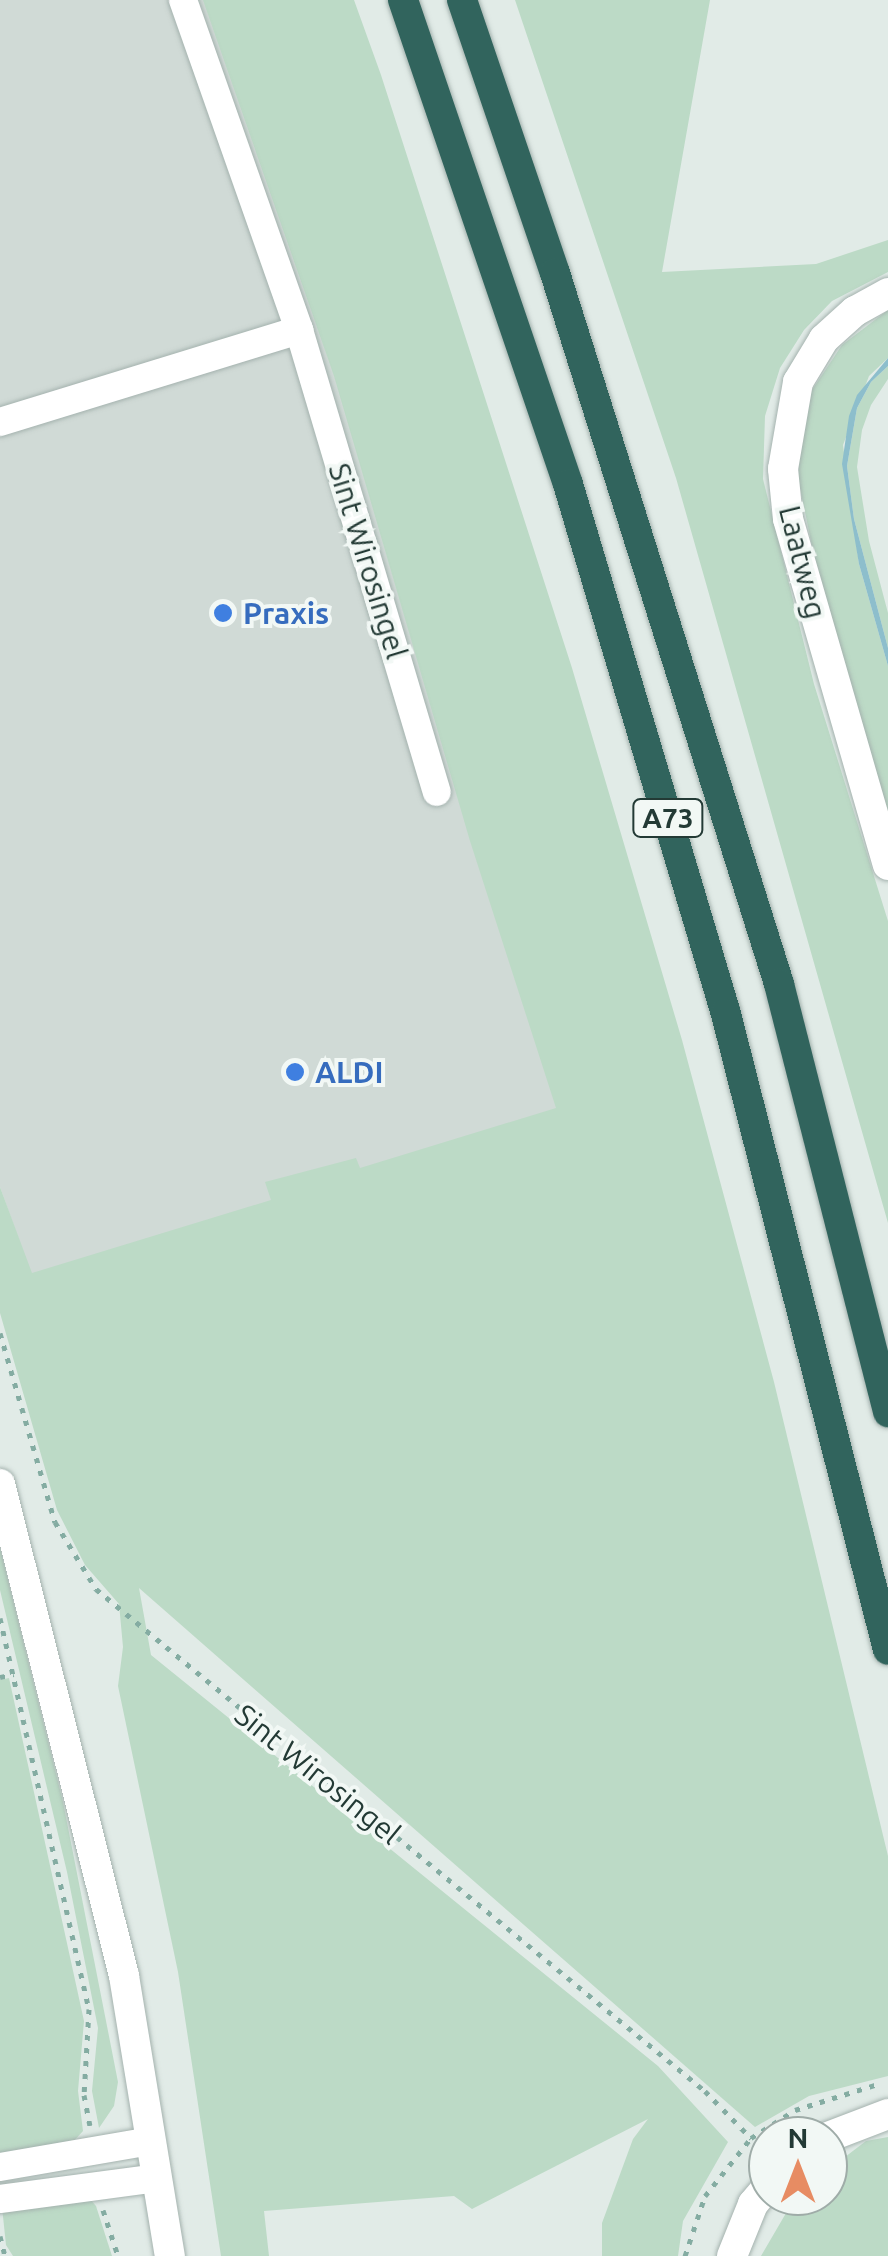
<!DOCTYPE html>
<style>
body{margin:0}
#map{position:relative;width:888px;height:2256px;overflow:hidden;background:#e1ebe7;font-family:Ubuntu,sans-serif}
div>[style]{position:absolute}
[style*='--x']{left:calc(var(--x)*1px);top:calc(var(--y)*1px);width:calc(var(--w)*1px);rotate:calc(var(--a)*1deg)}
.built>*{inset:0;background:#d0dad6}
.green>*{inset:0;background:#bcdac6}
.water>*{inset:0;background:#8dbecc}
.path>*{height:5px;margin-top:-2.5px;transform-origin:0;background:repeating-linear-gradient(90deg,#84aca2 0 5px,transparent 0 13px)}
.roads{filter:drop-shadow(0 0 2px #a4b2ae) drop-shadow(0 0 2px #a4b2ae)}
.minor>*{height:28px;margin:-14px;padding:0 14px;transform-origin:14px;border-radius:14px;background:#fff}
.tertiary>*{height:30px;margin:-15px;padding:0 15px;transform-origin:15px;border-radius:15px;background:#fff}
.secondary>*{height:30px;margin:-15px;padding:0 15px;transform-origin:15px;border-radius:15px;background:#fff}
.motorway>*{height:30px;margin:-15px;padding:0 15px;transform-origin:15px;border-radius:15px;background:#31645d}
.dots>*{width:28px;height:28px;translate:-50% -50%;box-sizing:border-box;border:5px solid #f2f8f5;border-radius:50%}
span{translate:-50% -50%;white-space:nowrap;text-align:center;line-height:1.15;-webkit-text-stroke:8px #f2f8f5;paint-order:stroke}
.shield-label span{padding:2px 8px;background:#f2f8f5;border:2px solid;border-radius:8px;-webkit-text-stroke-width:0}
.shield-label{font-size:28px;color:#233a35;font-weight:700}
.street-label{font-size:30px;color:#233a35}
.shop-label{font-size:30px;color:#366cbe;font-weight:700}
.left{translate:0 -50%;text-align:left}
.north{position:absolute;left:748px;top:2116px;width:100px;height:100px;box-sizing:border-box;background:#f2f8f5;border:2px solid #9faca8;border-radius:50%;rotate:0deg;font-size:28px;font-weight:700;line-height:40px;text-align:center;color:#233a35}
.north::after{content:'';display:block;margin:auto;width:35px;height:45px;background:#e78c63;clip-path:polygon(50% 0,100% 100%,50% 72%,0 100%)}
</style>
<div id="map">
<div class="built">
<div style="clip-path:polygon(0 0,246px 0,604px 1251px,32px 1276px,0 1187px)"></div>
</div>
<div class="green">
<div style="clip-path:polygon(203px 0,354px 0,381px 75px,572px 668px,682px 1040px,774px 1382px,888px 1856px,888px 2076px,809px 2096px,755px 2127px,139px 1588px,151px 1655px,658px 2066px,728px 2142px,683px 2221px,678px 2256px,602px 2256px,602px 2223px,633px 2139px,648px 2119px,472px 2209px,454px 2196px,264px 2211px,269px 2256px,221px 2256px,178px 1972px,118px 1686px,123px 1647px,119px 1604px,85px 1565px,57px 1510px,0 1313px,0 1187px,32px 1273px,271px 1200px,265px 1182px,356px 1158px,360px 1168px,556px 1108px,470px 841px,334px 376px)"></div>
<div style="clip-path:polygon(515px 0,710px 0,662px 272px,816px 264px,888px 240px,888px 272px,832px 301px,804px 330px,780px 368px,765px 416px,763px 479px,814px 684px,888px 921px,888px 1223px,676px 478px)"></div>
<div style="clip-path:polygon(888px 310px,888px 358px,869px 376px,843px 445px,859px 564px,888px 666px,888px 821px,820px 585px,798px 478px,803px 420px,812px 390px,842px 345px)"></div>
<div style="clip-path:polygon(888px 366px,888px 379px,871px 405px,862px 430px,857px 467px,869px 541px,888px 613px,888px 648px,854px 519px,847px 466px,857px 408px,871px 382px)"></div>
<div style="clip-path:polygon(0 1548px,63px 1802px,118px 2082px,114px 2106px,99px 2128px,92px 2091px,98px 2028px,67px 1872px,0 1590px)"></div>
<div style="clip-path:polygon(9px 1678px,84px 2021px,78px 2091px,83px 2131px,72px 2143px,0 2158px,0 1680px)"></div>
<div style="clip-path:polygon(888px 2137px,888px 2256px,761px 2256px,796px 2196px,828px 2196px,828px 2170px,866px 2141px)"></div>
<div style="clip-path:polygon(90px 2199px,96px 2206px,112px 2256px,13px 2256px,6px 2245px,2px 2207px)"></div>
</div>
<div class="water">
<div style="clip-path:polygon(888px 358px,888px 366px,871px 382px,857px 408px,847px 466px,854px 519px,888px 648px,888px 666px,859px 564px,842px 464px,849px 416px,857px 395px)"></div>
</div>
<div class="path">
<div style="--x:0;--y:1333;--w:197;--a:73.8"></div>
<div style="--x:55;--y:1522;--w:79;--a:58.5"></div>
<div style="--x:96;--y:1589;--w:789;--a:39.5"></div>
<div style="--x:705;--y:2091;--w:66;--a:45.6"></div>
<div style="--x:0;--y:1618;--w:401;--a:77.2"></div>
<div style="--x:89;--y:2009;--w:86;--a:93.3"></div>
<div style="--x:84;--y:2095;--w:31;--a:79"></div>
<div style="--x:0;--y:1677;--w:14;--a:-12"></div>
<div style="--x:103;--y:2210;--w:48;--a:71.9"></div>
<div style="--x:0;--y:2236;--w:21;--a:76"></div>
<div style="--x:685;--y:2256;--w:63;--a:-71.6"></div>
<div style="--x:705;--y:2196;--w:74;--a:-51.6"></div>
<div style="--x:751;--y:2138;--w:52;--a:-32.5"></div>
<div style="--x:795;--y:2110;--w:84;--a:-17.4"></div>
</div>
<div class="roads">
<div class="minor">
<div style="--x:183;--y:0;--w:350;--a:70.6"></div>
<div style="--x:299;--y:330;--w:482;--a:73.4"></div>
<div style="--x:0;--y:422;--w:313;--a:-17.1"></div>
<div style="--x:0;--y:2167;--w:153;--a:-9.8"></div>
<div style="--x:0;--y:2199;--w:158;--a:-7.6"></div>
</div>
<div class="tertiary">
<div style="--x:888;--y:293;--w:38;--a:151"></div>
<div style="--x:855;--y:311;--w:42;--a:137.9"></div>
<div style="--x:824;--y:339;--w:50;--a:121.2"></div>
<div style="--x:798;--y:382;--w:88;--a:99.8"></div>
<div style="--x:783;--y:469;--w:50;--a:84.3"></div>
<div style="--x:788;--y:519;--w:360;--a:73.9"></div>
<div style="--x:828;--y:2137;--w:64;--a:-21"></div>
<div style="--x:732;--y:2256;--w:56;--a:-68"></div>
<div style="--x:753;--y:2204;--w:23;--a:-50"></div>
</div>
<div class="secondary">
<div style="--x:0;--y:1484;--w:507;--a:75.85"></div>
<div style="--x:124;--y:1976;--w:284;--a:80.7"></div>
</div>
<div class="motorway">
<div style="--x:403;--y:0;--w:511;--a:71.18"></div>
<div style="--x:568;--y:484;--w:553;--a:73.4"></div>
<div style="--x:726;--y:1014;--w:656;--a:75.71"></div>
<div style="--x:462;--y:0;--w:288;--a:71.2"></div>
<div style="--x:555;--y:273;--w:745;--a:72.51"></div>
<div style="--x:779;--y:984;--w:442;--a:75.7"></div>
</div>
</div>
<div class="dots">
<div style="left:223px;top:613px;background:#3f7fe0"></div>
<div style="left:295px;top:1072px;background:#3f7fe0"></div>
</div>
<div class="shield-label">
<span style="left:668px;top:818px">A73</span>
</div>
<div class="street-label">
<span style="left:368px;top:561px;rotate:73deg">Sint Wirosingel</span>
<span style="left:803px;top:562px;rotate:76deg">Laatweg</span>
<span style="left:318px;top:1774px;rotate:39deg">Sint Wirosingel</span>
</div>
<div class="shop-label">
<span class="left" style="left:243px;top:613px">Praxis</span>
<span class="left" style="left:315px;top:1072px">ALDI</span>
</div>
<div class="north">N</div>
</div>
